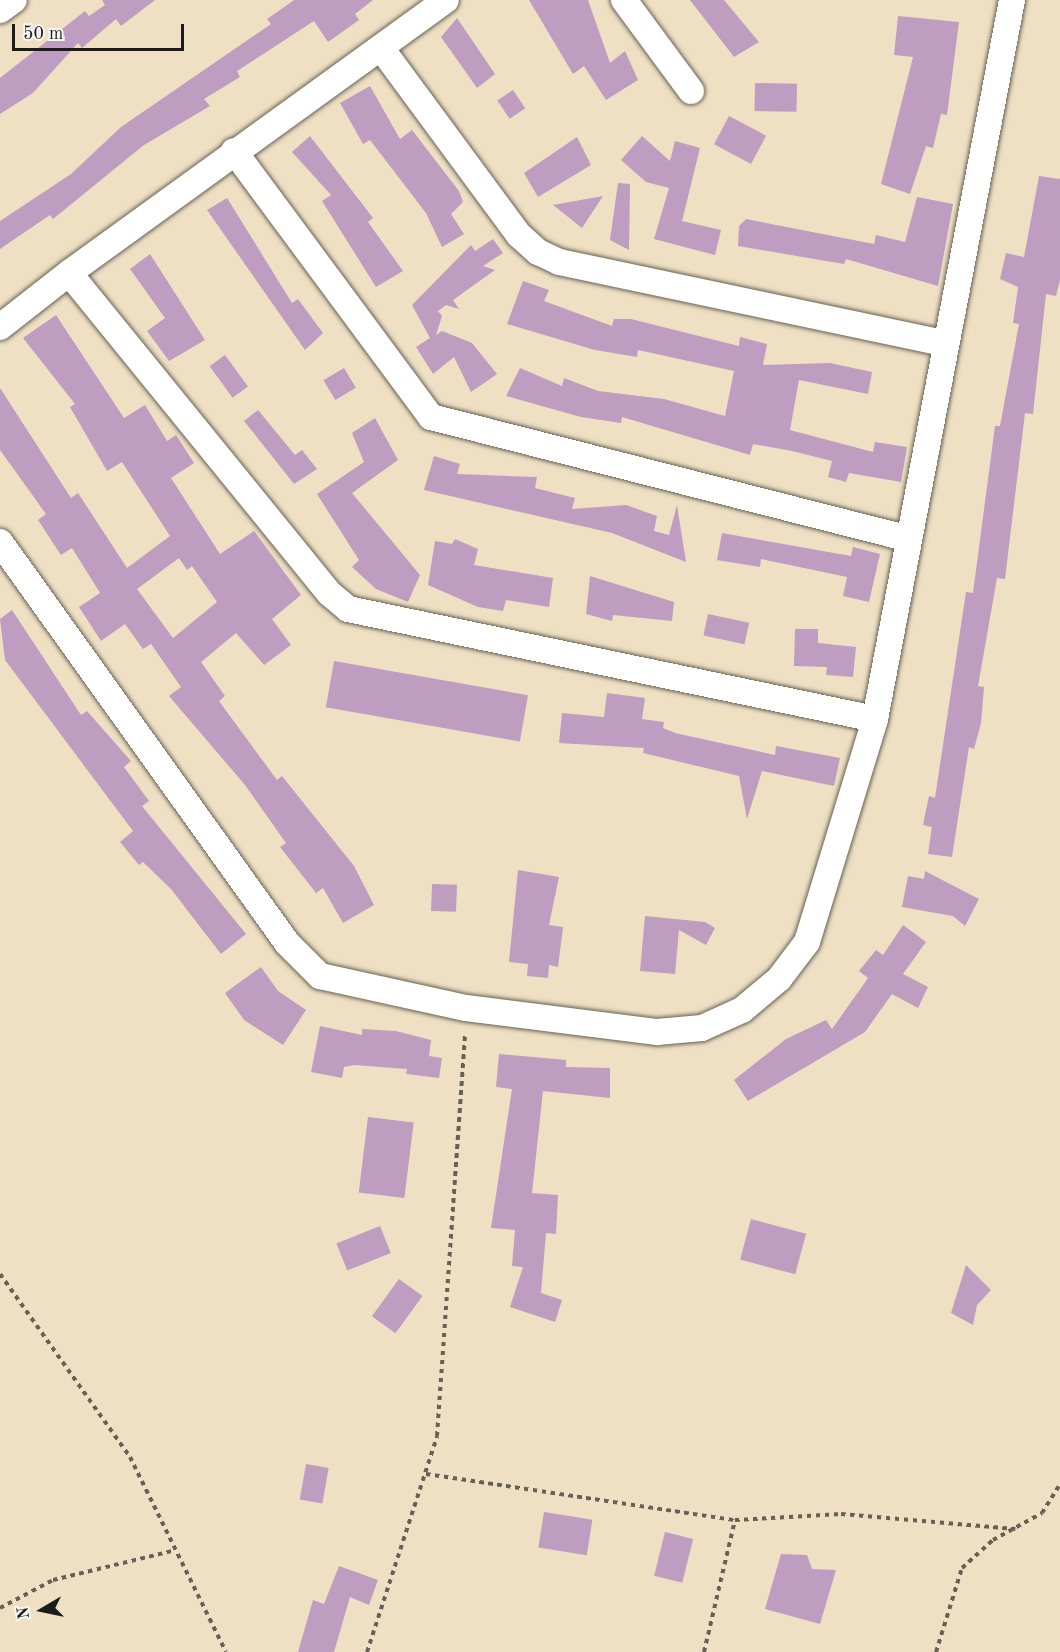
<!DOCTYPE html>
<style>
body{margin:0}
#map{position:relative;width:1060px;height:1652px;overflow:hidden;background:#efe0c3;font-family:"Old Standard TT",serif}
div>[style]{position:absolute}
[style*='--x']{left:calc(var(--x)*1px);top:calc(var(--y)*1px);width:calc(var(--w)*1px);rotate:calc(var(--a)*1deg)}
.building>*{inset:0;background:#be9dc0;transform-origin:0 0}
.path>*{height:4px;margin-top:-2px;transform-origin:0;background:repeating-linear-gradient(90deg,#666156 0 4.5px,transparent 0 9px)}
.roads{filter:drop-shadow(0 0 2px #666156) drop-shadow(0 0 2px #666156)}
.minor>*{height:26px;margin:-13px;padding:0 13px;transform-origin:13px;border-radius:13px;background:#fff}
span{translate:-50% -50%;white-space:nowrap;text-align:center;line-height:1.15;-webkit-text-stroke:4.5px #f6f6f2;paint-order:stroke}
.north{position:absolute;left:12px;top:1580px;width:60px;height:60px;-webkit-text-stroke:4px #f6f6f2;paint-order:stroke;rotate:261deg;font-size:16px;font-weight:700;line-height:24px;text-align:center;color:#1c1c1c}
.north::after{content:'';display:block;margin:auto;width:21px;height:27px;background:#1c1c1c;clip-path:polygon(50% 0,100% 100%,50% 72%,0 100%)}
.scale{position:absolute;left:12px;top:24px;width:172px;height:27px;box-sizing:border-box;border:3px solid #1c1c1c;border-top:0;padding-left:8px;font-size:18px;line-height:21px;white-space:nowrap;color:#1c1c1c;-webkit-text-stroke:4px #f6f6f2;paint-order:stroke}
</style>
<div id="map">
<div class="building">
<div style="clip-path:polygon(102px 0,155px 0,121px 26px,116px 19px,82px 48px,78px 43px,33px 93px,0 114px,0 78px,85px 11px,89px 16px,105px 5px)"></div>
<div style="clip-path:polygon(294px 0,373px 0,355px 14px,359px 20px,328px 42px,314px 21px,237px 71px,240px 77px,204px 99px,210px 106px,144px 145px,53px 219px,50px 215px,0 249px,0 221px,71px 174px,121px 127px,271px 24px,267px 19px)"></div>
<div style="clip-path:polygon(529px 0,588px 0,610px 63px,625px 51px,638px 80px,606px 100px,584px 66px,573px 74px)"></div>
<div style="clip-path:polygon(690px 0,724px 0,759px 42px,734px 57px)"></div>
<div style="clip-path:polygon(898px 16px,959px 22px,947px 115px,941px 114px,933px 148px,926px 146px,910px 194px,881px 184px,913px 57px,894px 55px)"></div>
<div style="clip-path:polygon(457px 18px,495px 74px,477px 88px,441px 37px)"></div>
<div style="left:755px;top:83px;width:42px;height:28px;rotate:1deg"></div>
<div style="clip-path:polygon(370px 86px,400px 139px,412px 130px,459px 191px,463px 202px,451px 214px,464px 234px,442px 247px,426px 213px,370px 140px,363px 144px,340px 103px)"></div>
<div style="left:513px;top:90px;width:22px;height:19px;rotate:56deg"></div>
<div style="left:729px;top:116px;width:42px;height:32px;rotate:28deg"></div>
<div style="clip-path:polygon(310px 136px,373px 218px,368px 222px,403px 271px,376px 287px,322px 201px,331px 195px,292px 152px)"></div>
<div style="clip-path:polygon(642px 136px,670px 161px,675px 141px,700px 148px,682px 221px,721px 230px,715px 255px,654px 239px,669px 188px,646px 182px,621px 160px)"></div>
<div style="clip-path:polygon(577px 137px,591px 165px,538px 197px,524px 173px)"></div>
<div style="clip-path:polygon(1039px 176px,1060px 179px,1060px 280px,1056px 296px,1046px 294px,1033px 414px,1025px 413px,1005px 579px,997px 578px,978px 686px,984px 687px,981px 723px,974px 749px,969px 747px,952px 857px,928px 854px,932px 827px,923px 825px,929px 796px,935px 798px,966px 592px,973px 593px,995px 426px,1000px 426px,1019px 324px,1013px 323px,1018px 287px,1000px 279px,1006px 253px,1024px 257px)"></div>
<div style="clip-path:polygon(618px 183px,630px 184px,629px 250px,610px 240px)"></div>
<div style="clip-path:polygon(603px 196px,582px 228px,553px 205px)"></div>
<div style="clip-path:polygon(917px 197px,953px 204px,938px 286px,846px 259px,844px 264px,738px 246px,739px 226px,746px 219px,874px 244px,876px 235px,905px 242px)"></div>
<div style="clip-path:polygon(227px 198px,292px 303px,298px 299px,323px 333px,305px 350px,207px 210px)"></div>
<div style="clip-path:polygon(493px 239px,503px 253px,483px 266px,495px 270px,453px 300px,459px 309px,446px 305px,438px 311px,442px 316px,436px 335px,442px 331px,472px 343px,497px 374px,471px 392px,454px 357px,433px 374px,416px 347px,430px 338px,412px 305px,471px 245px,475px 251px)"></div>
<div style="clip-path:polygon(150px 254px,205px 340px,169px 361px,147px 331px,165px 318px,130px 269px)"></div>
<div style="clip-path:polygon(523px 281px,549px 290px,544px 301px,612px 326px,614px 319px,631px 319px,739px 346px,740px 337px,767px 344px,763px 365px,830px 363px,872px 372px,868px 394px,799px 380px,790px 430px,873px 452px,875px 442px,907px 447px,901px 482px,849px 473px,846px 482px,828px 477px,832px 461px,792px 451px,753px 444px,750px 455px,622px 417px,621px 423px,581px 417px,506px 396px,520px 368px,562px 386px,564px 378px,598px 391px,664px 399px,725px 416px,734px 371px,638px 350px,637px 357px,595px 350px,507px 324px)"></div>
<div style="clip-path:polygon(evenodd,56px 315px,124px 418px,145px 405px,167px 441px,176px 435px,194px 463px,171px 478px,220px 554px,254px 531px,301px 595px,272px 619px,291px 645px,264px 665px,236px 633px,201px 662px,225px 696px,219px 701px,277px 780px,282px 776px,354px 866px,374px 905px,343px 923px,323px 888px,316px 893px,280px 847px,286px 843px,245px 785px,169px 696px,181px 687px,151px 644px,143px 649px,125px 624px,101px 641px,79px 607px,100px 593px,72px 548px,61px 555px,38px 520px,46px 514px,0 450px,0 388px,71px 498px,78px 493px,127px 568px,170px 536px,122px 462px,107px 471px,70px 407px,75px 404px,23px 338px,56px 315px,179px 558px,187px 570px,192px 566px,217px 602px,173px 638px,137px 589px,179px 558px)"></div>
<div style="left:225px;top:355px;width:39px;height:19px;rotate:54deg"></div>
<div style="left:344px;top:368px;width:23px;height:24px;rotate:59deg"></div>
<div style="clip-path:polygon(258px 410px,295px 455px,302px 450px,317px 469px,294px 484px,244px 421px)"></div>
<div style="clip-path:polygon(375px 418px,398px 460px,352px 493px,420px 575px,408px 602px,376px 589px,352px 567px,359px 560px,317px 494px,364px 462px,352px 433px)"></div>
<div style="clip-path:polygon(434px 456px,460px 464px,457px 474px,537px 477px,535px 488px,575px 498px,572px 509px,626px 505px,657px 516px,654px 531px,669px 535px,677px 505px,686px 562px,612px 533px,424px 490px)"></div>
<div style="clip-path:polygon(722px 533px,851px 556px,853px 547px,880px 554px,869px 602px,843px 596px,847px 577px,761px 559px,760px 567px,717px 560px)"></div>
<div style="clip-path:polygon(455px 539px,478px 549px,474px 565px,553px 578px,549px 607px,506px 600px,503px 611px,478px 607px,428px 585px,435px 541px,452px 544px)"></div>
<div style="clip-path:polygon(590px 576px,674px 602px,672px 621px,613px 615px,612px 621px,586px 614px)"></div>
<div style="clip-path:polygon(12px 610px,81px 715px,87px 711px,131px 761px,124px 767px,149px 801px,142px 806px,246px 934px,221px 954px,171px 889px,143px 862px,139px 865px,120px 842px,133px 831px,5px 660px,0 619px)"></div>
<div style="left:708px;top:614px;width:42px;height:22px;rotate:12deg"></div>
<div style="clip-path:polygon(795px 629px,818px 629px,818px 643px,856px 647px,853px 677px,826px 675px,827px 667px,794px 666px)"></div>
<div style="left:334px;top:661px;width:197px;height:47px;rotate:10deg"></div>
<div style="clip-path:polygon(607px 693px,645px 698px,642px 719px,664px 722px,663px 728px,675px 733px,775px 755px,776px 746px,840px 758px,834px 786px,762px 771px,747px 819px,739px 776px,643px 753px,644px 748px,559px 743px,562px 713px,604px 717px)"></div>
<div style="clip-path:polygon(518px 870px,559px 877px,549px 925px,563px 927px,558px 967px,549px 965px,548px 978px,527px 976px,528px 964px,509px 962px)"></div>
<div style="clip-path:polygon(925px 871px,979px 899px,965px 926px,953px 916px,902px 907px,908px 876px,924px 879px)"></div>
<div style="left:432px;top:884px;width:25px;height:27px;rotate:2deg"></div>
<div style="clip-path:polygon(645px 916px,705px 922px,715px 928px,706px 945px,679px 930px,675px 974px,640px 971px)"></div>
<div style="clip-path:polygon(903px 925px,926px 942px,903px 974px,928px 987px,918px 1008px,892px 994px,865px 1032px,748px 1101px,734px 1080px,786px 1039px,826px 1020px,832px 1029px,868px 978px,859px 971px,876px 950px,883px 955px)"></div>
<div style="clip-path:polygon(261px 967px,278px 991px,306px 1010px,283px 1045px,244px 1020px,225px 993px)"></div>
<div style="clip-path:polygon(320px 1026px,362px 1035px,362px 1029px,396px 1031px,431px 1040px,429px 1056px,442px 1058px,439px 1078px,406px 1074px,407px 1069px,354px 1065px,344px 1067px,342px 1078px,311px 1072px)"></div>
<div style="clip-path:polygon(499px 1054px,566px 1060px,566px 1067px,610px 1068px,610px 1098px,543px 1091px,532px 1193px,558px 1195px,556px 1234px,546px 1233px,541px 1293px,562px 1300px,555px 1322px,510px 1307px,523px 1267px,512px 1266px,515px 1230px,491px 1228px,512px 1089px,496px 1087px)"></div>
<div style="left:368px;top:1117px;width:46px;height:76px;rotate:7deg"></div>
<div style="left:751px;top:1219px;width:57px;height:42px;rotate:15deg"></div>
<div style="left:380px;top:1226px;width:29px;height:47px;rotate:68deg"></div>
<div style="clip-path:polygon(966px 1265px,991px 1290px,977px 1305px,973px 1325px,951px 1313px)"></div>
<div style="left:399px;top:1279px;width:29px;height:46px;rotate:36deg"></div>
<div style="left:306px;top:1464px;width:23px;height:36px;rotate:10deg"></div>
<div style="left:544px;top:1512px;width:49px;height:36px;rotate:9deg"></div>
<div style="left:665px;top:1532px;width:29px;height:45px;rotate:14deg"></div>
<div style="clip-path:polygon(781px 1554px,807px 1555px,812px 1569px,836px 1570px,820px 1624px,765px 1609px)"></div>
<div style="clip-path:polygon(339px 1566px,378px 1580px,369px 1605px,350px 1597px,334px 1652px,298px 1652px,313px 1600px,324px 1604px)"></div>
</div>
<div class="path">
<div style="--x:0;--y:1274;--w:224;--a:54.6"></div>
<div style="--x:130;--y:1457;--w:217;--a:63.8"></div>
<div style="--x:426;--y:1474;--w:312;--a:8.5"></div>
<div style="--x:735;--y:1520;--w:106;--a:-3.2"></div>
<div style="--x:841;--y:1514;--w:175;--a:4.9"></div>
<div style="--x:0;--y:1608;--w:60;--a:-27.8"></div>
<div style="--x:53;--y:1580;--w:122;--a:-13.7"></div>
<div style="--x:367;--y:1652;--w:227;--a:-72"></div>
<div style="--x:437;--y:1436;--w:405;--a:-86"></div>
<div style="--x:704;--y:1652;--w:136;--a:-76.8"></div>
<div style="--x:936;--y:1652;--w:88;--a:-72.8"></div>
<div style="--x:962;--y:1568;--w:42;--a:-42.1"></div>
<div style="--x:993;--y:1540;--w:56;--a:-28.9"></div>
<div style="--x:1042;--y:1513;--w:34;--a:-58"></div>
</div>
<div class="roads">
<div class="minor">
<div style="--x:624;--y:0;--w:113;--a:53.6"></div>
<div style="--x:0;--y:10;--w:17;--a:-36"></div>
<div style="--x:381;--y:48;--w:232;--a:53.6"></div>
<div style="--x:519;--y:235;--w:25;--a:42"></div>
<div style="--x:538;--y:252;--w:23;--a:25"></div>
<div style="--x:559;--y:262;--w:393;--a:11.9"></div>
<div style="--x:234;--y:151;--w:331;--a:53.5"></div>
<div style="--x:431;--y:417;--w:491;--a:14.3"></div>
<div style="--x:69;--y:273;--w:465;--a:-35.9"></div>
<div style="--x:0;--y:327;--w:88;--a:-38"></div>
<div style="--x:69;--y:273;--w:412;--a:50.9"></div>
<div style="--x:329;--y:593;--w:25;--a:40"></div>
<div style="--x:348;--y:609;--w:538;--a:11.79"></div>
<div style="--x:0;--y:542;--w:493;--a:54.4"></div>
<div style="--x:287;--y:943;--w:47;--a:45"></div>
<div style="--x:320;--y:976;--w:149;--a:12.4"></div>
<div style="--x:466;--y:1008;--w:193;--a:7.2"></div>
<div style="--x:657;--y:1032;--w:45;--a:-5.1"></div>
<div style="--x:702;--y:1028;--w:44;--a:-24.2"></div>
<div style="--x:742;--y:1010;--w:48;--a:-40"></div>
<div style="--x:779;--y:979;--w:46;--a:-52.9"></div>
<div style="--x:807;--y:942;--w:233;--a:-73"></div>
<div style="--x:875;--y:719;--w:732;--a:-79.21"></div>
</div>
</div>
<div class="north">N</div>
<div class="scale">50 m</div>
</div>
